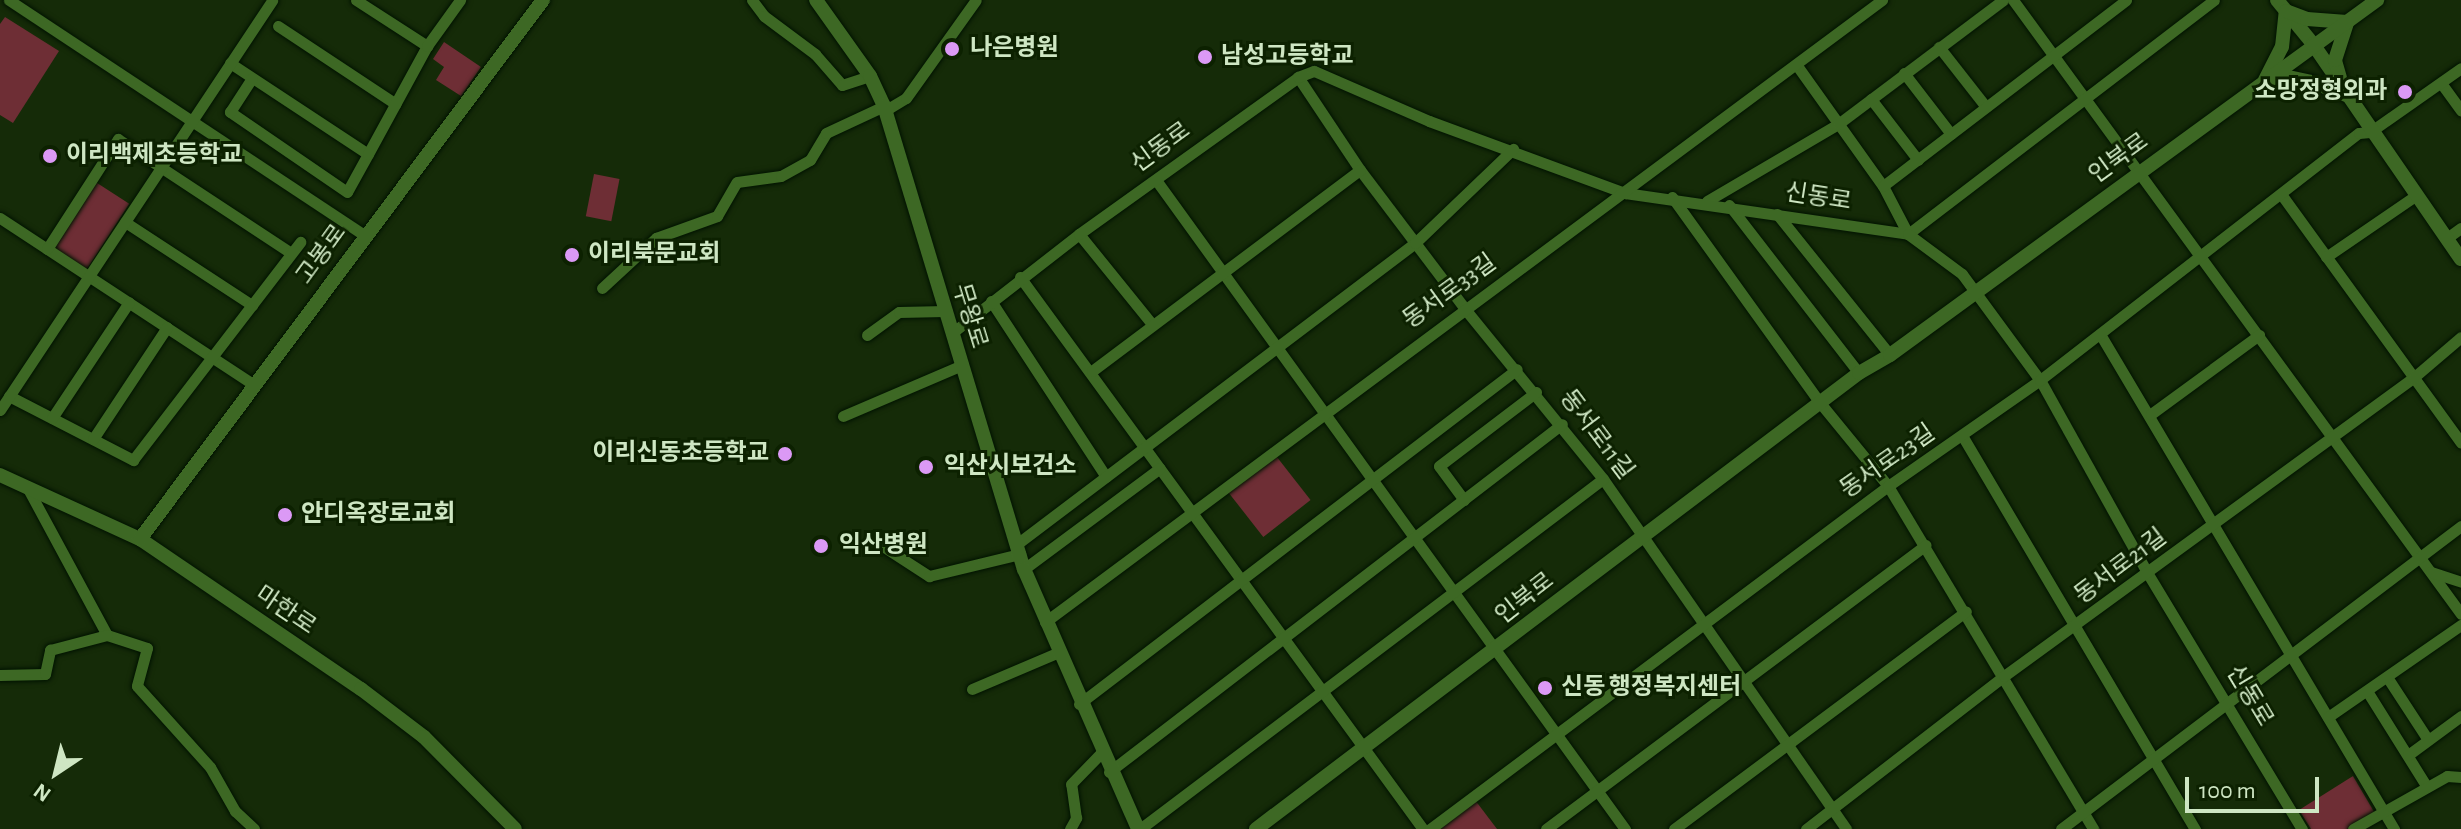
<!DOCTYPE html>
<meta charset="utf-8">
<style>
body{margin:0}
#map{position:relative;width:2461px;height:829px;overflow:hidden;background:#152b08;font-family:"Alegreya Sans","Noto Sans KR",sans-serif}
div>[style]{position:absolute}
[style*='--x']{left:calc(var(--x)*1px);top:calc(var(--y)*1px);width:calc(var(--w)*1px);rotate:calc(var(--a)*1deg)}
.green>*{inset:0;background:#6e2e35;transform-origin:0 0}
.roads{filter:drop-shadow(0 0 2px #011300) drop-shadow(0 0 2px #011300)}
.street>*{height:11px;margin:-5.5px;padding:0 5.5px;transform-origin:5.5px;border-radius:5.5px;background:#3d6824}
.secondary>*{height:14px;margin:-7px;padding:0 7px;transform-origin:7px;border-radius:7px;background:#3d6824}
.dots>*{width:22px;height:22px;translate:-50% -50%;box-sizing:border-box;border:4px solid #0c2100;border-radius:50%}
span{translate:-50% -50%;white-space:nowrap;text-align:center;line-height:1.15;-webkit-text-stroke:6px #0c2100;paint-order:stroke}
.poi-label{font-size:24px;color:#cee6c3;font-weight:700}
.left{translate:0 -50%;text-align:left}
.right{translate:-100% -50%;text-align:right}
.street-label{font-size:24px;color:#cee6c3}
.north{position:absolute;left:16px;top:733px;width:80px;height:80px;-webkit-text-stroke:6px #0c2100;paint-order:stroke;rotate:215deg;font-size:22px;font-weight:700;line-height:32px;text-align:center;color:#cee6c3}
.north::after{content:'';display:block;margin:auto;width:28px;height:36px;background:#cee6c3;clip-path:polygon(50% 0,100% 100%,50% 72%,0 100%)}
.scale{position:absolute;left:2185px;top:777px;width:134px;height:36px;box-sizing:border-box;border:4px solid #cee6c3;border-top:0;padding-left:10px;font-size:24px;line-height:28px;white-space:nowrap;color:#cee6c3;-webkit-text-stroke:6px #0c2100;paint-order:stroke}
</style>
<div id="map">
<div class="green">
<div style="clip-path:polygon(5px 17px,59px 51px,13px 123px,0 115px,0 24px)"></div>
<div style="clip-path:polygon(444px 42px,481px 67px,461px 96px,436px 80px,444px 67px,433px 59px)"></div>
<div style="left:594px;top:174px;width:26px;height:43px;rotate:11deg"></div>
<div style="left:94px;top:181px;width:42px;height:78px;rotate:33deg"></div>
<div style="left:1273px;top:452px;width:61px;height:60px;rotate:52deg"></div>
<div style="clip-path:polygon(2353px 776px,2376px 815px,2347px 829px,2311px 829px,2299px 810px)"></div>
<div style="clip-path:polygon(1475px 800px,1497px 829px,1437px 829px)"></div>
</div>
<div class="roads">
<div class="street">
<div style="--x:9;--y:0;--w:426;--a:33.5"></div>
<div style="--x:356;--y:0;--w:85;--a:32.9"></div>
<div style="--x:752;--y:0;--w:20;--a:53"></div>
<div style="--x:764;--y:16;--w:64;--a:36.7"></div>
<div style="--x:815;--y:54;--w:41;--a:48.9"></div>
<div style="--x:842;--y:85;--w:29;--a:-18"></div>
<div style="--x:2013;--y:0;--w:760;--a:53.88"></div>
<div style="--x:278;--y:26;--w:141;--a:33.5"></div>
<div style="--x:1939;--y:47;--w:76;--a:51.9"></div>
<div style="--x:230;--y:63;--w:165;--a:33.4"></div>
<div style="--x:368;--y:154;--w:43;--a:118.9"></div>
<div style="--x:347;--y:192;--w:142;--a:-145.6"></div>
<div style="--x:230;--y:112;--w:40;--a:-57.1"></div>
<div style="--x:1798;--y:67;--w:146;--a:54.5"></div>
<div style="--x:1883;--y:186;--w:54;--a:62.5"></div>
<div style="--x:1908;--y:234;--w:385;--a:-37.4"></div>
<div style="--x:1904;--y:73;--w:77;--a:52.4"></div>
<div style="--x:1298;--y:77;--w:112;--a:56.3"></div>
<div style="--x:1360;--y:170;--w:174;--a:52.9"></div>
<div style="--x:1465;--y:309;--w:219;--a:50.9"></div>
<div style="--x:1603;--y:479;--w:426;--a:55.2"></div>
<div style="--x:2441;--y:83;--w:34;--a:54"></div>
<div style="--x:1871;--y:99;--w:77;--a:52.4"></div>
<div style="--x:886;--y:110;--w:23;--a:-31"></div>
<div style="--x:906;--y:98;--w:120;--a:-54.5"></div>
<div style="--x:368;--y:154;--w:123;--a:-61.4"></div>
<div style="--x:427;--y:46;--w:57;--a:-54.3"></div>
<div style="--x:1156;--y:180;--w:801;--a:54.15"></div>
<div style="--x:1883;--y:186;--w:306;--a:-37.4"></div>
<div style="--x:2281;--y:194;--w:307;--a:54.1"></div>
<div style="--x:1672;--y:197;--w:255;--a:54.3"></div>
<div style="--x:1821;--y:404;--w:106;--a:50.7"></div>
<div style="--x:1888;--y:486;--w:400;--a:59.1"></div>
<div style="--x:1707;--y:201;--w:152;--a:-30.4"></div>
<div style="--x:1838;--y:124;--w:206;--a:-36.9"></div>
<div style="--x:1729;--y:205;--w:212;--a:52.3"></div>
<div style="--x:1777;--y:214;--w:181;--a:51.3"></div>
<div style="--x:0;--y:218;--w:304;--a:33.3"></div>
<div style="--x:125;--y:222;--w:152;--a:33.2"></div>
<div style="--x:1079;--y:234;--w:116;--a:51"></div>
<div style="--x:2447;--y:238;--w:17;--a:-36"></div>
<div style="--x:47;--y:249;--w:131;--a:-57.2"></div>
<div style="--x:118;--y:139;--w:207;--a:33.4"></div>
<div style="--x:2326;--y:257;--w:108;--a:-34.4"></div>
<div style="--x:1020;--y:277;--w:683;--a:53.87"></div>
<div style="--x:602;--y:288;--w:74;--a:-42.8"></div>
<div style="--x:656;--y:238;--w:65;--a:-19.8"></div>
<div style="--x:717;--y:216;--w:39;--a:-60"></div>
<div style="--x:737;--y:182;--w:44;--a:-7.8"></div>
<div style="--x:781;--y:176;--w:33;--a:-29"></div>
<div style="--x:810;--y:160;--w:31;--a:-59"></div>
<div style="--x:826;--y:133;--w:64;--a:-25"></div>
<div style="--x:991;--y:301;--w:210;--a:56.8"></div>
<div style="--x:952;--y:333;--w:161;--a:-37.9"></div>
<div style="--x:1079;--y:234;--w:269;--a:-35.6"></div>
<div style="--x:1298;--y:77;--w:17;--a:-21"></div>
<div style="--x:1314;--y:71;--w:125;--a:23.5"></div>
<div style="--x:1429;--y:121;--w:209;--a:20.2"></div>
<div style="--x:1625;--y:193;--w:286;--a:8.2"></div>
<div style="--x:1908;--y:234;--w:67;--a:36.5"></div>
<div style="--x:1962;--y:274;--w:132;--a:53.7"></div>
<div style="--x:2040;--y:380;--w:222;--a:60.9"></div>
<div style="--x:2148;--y:574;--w:298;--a:58.9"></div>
<div style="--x:2100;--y:334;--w:576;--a:59.29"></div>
<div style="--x:867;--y:335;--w:39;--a:-36"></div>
<div style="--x:899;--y:312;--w:46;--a:-1.2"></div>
<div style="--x:1092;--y:371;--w:335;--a:-36.9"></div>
<div style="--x:9;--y:396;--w:140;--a:27.3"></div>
<div style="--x:133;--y:460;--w:275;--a:-52.5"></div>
<div style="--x:0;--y:410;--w:492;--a:-56.4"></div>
<div style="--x:2151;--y:414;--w:134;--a:-36.2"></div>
<div style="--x:843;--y:416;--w:129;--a:-23.2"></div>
<div style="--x:52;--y:418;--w:139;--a:-56.4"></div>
<div style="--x:1963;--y:437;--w:456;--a:59.4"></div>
<div style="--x:93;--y:439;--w:134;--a:-56.5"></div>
<div style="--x:27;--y:487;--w:168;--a:61.6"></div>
<div style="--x:107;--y:635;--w:42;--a:18"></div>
<div style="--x:147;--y:648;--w:39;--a:105"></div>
<div style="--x:137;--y:686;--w:109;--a:48"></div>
<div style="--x:210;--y:767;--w:51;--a:60.4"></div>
<div style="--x:235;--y:811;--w:26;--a:43"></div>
<div style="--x:1464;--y:500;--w:42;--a:-126.3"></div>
<div style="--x:1439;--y:466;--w:122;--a:-37.3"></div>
<div style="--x:1017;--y:544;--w:499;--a:-37.1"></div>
<div style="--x:1415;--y:243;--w:136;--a:-43.8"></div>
<div style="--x:884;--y:547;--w:54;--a:32.8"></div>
<div style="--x:929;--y:576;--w:94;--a:-13.6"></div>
<div style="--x:1024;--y:569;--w:169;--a:-36.6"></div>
<div style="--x:2431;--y:572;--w:32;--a:18"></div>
<div style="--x:1045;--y:622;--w:1043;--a:-36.62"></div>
<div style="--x:0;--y:675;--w:45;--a:-1.3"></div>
<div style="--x:45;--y:674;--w:25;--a:-78"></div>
<div style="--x:50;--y:650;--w:59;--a:-14.7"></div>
<div style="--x:2387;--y:677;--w:75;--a:56.9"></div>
<div style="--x:972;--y:689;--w:92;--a:-23"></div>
<div style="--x:2367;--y:691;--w:113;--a:58"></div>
<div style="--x:1079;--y:704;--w:551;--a:-37.41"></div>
<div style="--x:2328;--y:717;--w:162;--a:-34.7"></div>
<div style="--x:2408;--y:755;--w:66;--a:-36.3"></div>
<div style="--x:1109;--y:772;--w:571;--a:-37.53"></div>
<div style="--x:1070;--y:829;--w:13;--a:-61"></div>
<div style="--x:1076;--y:818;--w:34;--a:-98"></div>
<div style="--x:1071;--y:784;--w:43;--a:-45.9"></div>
<div style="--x:1140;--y:829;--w:580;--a:-37.09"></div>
<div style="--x:1430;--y:829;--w:572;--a:-36.83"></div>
<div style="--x:1888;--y:486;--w:185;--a:-34.9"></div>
<div style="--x:2040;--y:380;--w:403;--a:-37.8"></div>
<div style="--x:2359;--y:133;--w:11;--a:-5"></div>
<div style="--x:2370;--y:132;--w:111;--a:-35.1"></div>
<div style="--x:1546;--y:829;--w:474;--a:-36.8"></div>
<div style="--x:1674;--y:829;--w:364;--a:-36.7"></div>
<div style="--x:1806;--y:829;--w:250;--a:-37.7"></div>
<div style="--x:2004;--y:676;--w:506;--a:-36.08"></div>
<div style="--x:2413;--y:378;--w:63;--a:-40.5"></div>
<div style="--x:2061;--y:829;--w:502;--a:-37.14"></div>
<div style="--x:2353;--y:829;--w:108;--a:-29.4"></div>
<div style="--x:2447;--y:776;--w:14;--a:4"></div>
</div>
<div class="secondary">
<div style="--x:816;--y:0;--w:93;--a:54.6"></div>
<div style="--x:870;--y:76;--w:33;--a:65"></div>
<div style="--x:884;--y:106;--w:484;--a:73.2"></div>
<div style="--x:1024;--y:569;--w:284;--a:66.3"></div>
<div style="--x:2277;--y:0;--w:57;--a:50.7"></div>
<div style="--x:2313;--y:44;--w:261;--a:55.5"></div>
<div style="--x:2340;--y:78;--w:19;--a:-106"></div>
<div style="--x:2335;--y:60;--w:40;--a:-72"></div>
<div style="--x:2346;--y:95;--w:36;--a:-159"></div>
<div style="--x:2312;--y:82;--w:30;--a:-168"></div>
<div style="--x:2283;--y:76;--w:18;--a:167"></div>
<div style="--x:2265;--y:80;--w:37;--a:-63"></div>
<div style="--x:2282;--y:47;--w:36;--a:-84"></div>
<div style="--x:2286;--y:11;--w:22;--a:21"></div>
<div style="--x:2307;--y:19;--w:40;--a:4.3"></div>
<div style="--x:0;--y:475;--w:154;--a:24.6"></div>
<div style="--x:140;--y:539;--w:267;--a:34.2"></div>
<div style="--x:361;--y:689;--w:79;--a:37.3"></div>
<div style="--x:424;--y:737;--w:129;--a:45.3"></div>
<div style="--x:140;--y:539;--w:673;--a:-53.22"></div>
<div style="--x:1256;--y:829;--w:756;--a:-37.1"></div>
<div style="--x:1859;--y:373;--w:36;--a:-30"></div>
<div style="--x:1890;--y:355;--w:603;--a:-36.09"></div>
</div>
</div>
<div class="dots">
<div style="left:952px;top:49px;background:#db99f5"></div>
<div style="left:1205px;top:57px;background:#db99f5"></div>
<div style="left:2405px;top:92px;background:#db99f5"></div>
<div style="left:50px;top:156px;background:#db99f5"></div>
<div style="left:572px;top:255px;background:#db99f5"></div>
<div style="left:785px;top:454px;background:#db99f5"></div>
<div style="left:926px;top:467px;background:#db99f5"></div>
<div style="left:285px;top:515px;background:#db99f5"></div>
<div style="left:821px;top:546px;background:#db99f5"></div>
<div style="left:1545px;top:688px;background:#db99f5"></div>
</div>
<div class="poi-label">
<span class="left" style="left:970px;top:49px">나은병원</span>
<span class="left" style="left:1221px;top:57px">남성고등학교</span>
<span class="right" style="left:2387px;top:92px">소망정형외과</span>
<span class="left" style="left:66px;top:156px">이리백제초등학교</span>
<span class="left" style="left:588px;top:255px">이리북문교회</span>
<span class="right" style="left:769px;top:454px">이리신동초등학교</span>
<span class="left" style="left:944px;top:467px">익산시보건소</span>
<span class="left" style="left:301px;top:515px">안디옥장로교회</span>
<span class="left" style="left:839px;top:546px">익산병원</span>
<span class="left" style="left:1561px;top:688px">신동 행정복지센터</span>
</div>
<div class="street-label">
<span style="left:1161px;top:148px;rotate:-36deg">신동로</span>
<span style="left:2119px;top:159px;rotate:-36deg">인북로</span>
<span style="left:1818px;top:198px;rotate:9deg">신동로</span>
<span style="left:322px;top:255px;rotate:-54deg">고봉로</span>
<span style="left:1450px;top:292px;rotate:-36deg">동서로33길</span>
<span style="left:969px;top:316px;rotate:73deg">무왕로</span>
<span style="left:1596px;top:435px;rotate:53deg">동서로11길</span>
<span style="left:1888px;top:462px;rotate:-35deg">동서로23길</span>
<span style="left:2121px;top:567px;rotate:-37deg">동서로21길</span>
<span style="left:1525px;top:599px;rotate:-38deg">인북로</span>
<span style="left:285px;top:611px;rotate:34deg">마한로</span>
<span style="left:2249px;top:696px;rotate:59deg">신동로</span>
</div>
<div class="north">N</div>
<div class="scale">100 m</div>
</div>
